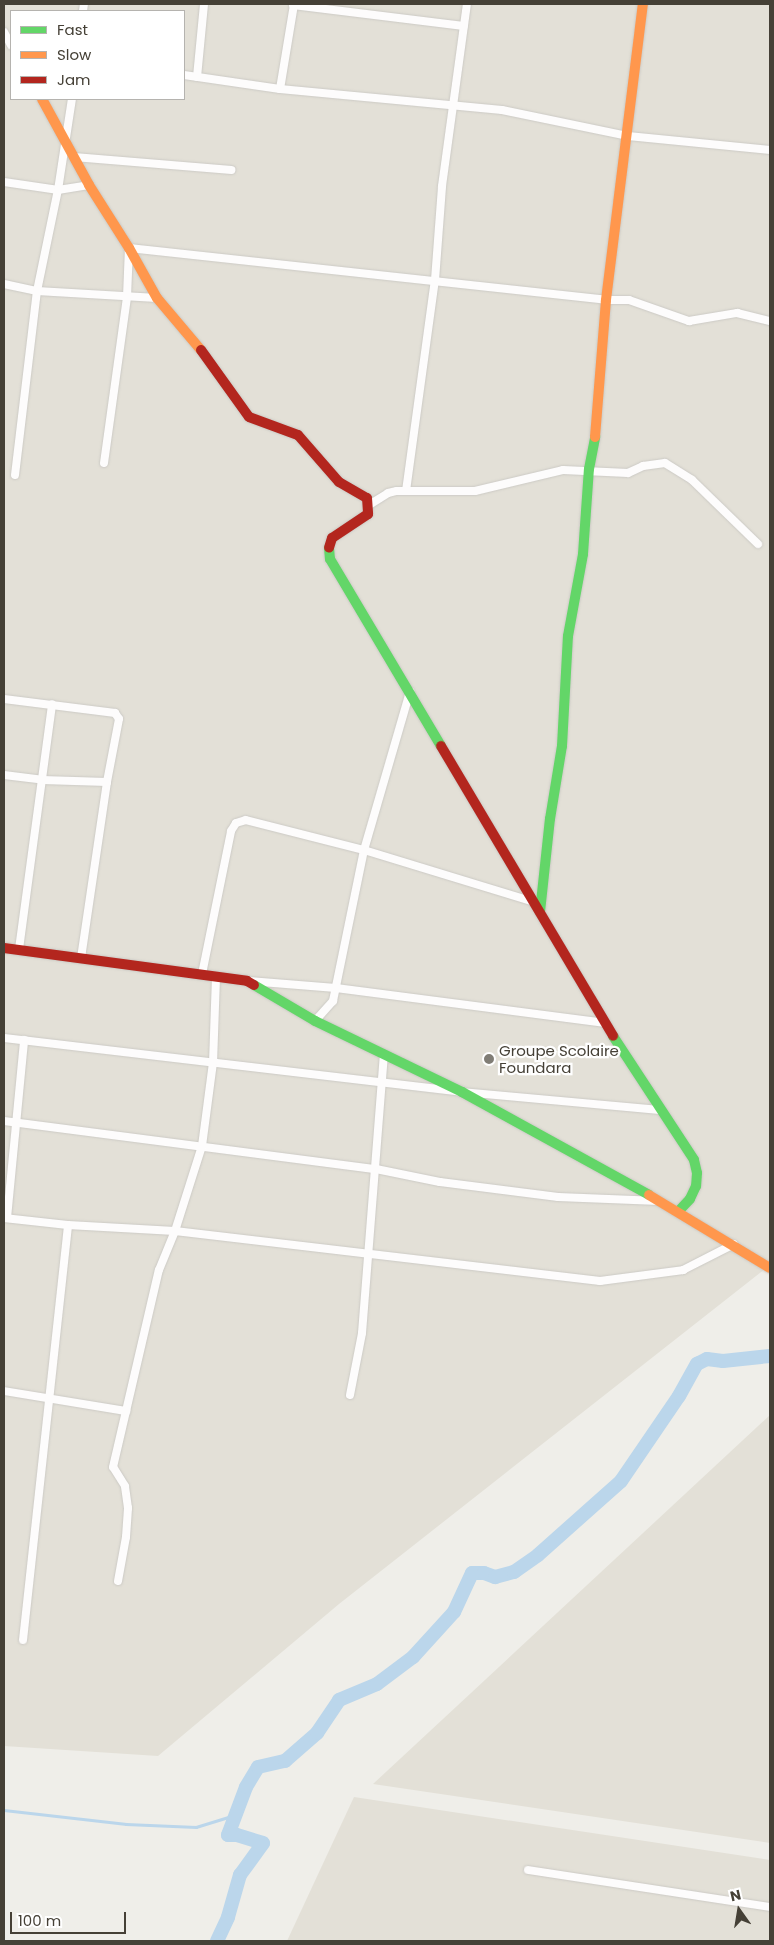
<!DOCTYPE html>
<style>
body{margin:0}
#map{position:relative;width:774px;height:1945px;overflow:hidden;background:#efeee9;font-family:Poppins,sans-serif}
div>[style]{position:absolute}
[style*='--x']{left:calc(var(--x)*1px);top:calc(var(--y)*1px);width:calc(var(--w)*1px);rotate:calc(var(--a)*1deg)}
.residential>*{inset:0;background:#e3e0d7}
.stream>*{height:2.5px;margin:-1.25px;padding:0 1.25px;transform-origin:1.25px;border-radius:1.25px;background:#bbd6eb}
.river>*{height:14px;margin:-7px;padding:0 7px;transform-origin:7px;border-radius:7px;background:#bbd6eb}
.roads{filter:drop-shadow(0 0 1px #cccac5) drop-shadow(0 0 1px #cccac5)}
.street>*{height:8px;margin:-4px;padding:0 4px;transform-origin:4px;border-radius:4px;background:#fdfcfc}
.fast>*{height:10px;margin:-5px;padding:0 5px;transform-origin:5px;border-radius:5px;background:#63d668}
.slow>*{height:10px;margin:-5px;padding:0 5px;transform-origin:5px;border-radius:5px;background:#ff974d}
.jam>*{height:10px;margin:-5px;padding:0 5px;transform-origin:5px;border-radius:5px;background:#b3261e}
.dots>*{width:14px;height:14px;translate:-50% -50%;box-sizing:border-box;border:2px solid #fff;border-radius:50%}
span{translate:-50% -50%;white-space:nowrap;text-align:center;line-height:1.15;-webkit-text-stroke:4.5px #fff;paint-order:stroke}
.poi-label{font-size:15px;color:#454036}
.left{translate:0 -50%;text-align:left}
.frame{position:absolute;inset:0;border:5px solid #454036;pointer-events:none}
.legend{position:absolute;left:10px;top:10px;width:175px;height:90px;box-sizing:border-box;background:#fff;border:1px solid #b5b3af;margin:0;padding:6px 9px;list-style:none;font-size:15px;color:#454036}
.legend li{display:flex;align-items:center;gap:10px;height:25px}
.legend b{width:25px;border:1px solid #b5b3af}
.north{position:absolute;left:714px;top:1885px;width:50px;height:50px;-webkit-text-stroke:4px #fff;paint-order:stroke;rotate:347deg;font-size:14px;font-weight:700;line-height:20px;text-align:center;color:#454036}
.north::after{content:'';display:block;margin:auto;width:18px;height:22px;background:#454036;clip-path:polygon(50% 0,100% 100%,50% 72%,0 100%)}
.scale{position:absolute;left:10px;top:1912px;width:116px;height:22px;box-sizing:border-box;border:2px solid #454036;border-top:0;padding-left:6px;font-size:15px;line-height:18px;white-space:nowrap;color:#454036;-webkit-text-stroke:4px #fff;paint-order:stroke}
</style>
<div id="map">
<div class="residential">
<div style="clip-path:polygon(evenodd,4px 4px,770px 4px,770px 1265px,339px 1604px,158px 1756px,4px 1746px,4px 4px,11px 11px,184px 11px,184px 99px,11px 99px,11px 11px)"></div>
<div style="clip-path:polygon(770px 1415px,770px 1843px,373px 1784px)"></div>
<div style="clip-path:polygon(354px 1797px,770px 1860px,770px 1941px,287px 1941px)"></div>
</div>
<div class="stream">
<div style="--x:4;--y:1810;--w:123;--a:6.5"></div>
<div style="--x:126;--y:1824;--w:70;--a:2.5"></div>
<div style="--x:196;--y:1827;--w:41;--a:-17.1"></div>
</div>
<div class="river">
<div style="--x:217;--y:1941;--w:26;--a:-65"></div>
<div style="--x:228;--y:1917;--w:44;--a:-74.1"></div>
<div style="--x:240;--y:1875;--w:39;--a:-54"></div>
<div style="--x:263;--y:1843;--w:28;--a:-163"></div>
<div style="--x:236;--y:1835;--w:8;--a:180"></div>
<div style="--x:228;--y:1835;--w:51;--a:-69.4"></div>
<div style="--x:246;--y:1787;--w:23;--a:-59"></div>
<div style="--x:258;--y:1767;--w:28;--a:-13"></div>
<div style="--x:285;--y:1761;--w:43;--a:-41.2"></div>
<div style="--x:317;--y:1733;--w:40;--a:-56"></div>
<div style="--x:339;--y:1700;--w:41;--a:-22.8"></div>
<div style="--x:377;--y:1684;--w:45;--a:-36.9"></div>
<div style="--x:413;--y:1657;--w:61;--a:-47.7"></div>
<div style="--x:454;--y:1612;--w:43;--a:-65.2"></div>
<div style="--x:472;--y:1573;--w:12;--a:0"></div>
<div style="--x:484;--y:1573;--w:12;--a:20"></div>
<div style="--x:495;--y:1577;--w:20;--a:-15"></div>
<div style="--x:514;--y:1572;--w:29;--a:-35"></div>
<div style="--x:538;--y:1555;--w:111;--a:-41.7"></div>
<div style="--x:621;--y:1481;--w:103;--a:-55.7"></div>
<div style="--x:679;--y:1396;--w:37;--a:-61"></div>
<div style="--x:697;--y:1364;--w:11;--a:-27"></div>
<div style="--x:707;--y:1359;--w:16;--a:7"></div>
<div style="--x:723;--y:1361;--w:47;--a:-6.1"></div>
</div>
<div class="roads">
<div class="street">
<div style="--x:293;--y:5;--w:172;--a:7"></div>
<div style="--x:83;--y:11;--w:7;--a:-82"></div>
<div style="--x:4;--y:32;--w:15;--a:62"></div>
<div style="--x:184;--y:75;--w:97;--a:8.3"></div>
<div style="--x:280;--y:89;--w:223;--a:5.4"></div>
<div style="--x:502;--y:110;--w:129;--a:11.7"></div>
<div style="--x:628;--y:136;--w:143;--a:5.6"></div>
<div style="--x:197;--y:77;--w:73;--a:-84.5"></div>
<div style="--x:280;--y:89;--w:86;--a:-80.6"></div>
<div style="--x:74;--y:157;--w:158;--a:4.7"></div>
<div style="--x:4;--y:182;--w:55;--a:8.4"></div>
<div style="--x:58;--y:190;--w:31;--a:-9"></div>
<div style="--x:4;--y:284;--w:34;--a:12"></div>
<div style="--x:37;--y:291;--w:120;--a:3.3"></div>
<div style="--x:104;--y:463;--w:168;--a:-82.1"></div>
<div style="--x:127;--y:297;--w:49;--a:-87.7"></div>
<div style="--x:129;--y:248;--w:480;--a:6.2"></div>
<div style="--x:606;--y:300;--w:23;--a:0"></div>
<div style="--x:629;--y:300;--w:64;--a:19.3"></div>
<div style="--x:689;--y:321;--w:49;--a:-9.5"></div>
<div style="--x:737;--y:313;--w:34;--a:14"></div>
<div style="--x:15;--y:475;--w:185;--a:-83.2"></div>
<div style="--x:37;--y:291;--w:103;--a:-78.3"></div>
<div style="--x:58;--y:190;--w:92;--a:-81.3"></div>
<div style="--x:406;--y:491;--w:213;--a:-82.2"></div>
<div style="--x:435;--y:280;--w:94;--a:-85.7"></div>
<div style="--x:442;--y:186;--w:184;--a:-82.2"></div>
<div style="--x:369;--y:505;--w:22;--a:-32"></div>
<div style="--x:388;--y:493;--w:9;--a:-13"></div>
<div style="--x:397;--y:491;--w:78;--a:0"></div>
<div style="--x:475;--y:491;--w:90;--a:-13.4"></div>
<div style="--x:563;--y:470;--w:65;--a:2.6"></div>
<div style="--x:628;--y:473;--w:17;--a:-25"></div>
<div style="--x:643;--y:466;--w:22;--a:-8"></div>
<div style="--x:665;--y:463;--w:32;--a:32"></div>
<div style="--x:692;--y:480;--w:92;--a:44.1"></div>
<div style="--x:4;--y:699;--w:112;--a:7.2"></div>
<div style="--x:115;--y:713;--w:7;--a:56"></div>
<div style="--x:119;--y:719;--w:64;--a:100.8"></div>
<div style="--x:107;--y:782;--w:178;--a:98.4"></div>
<div style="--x:4;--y:775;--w:38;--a:7"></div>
<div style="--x:42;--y:780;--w:65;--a:1.8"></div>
<div style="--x:19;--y:949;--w:247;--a:-82.3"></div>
<div style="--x:202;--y:974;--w:146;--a:-78.5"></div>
<div style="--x:231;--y:831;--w:9;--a:-58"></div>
<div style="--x:236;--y:823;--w:10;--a:-17"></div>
<div style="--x:246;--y:820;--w:122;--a:14.3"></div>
<div style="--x:364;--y:850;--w:178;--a:17"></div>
<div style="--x:249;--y:981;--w:87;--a:4.6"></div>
<div style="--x:336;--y:988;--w:270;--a:7.4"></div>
<div style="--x:315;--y:1021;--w:27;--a:-48"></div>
<div style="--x:333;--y:1001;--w:154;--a:-78.4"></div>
<div style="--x:364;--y:850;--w:165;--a:-73.8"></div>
<div style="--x:4;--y:1038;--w:461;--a:6.7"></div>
<div style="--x:462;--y:1092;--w:200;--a:5.2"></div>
<div style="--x:4;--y:1121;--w:375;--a:7.4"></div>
<div style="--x:376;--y:1169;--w:65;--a:11.5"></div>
<div style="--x:440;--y:1182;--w:119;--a:7.2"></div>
<div style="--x:558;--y:1197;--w:101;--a:2.3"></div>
<div style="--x:4;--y:1218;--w:64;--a:6.2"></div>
<div style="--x:68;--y:1225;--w:107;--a:3.2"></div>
<div style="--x:175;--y:1231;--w:428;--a:6.7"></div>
<div style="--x:600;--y:1281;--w:84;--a:-7.5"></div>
<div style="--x:683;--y:1270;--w:57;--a:-27"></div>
<div style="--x:7;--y:1218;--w:179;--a:-84.5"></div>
<div style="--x:4;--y:1391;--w:124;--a:9.3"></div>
<div style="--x:350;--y:1395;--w:63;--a:-79"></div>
<div style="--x:362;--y:1333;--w:280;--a:-85.5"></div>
<div style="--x:118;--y:1581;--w:45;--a:-79.7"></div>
<div style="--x:126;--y:1537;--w:29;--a:-86"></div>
<div style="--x:128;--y:1508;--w:22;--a:-98"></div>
<div style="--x:125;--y:1486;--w:22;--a:-122"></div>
<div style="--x:113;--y:1467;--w:202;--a:-76.9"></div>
<div style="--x:159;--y:1270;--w:42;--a:-67.7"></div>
<div style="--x:175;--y:1231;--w:89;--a:-72.4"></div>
<div style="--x:202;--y:1146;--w:84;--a:-82.5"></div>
<div style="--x:213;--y:1063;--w:86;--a:-88"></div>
<div style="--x:23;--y:1640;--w:417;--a:-83.8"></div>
<div style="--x:528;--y:1870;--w:245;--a:8.7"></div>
</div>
<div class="fast">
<div style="--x:329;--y:548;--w:11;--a:85"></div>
<div style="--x:330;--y:559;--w:217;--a:59.3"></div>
<div style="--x:540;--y:912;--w:94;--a:-83.9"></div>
<div style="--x:550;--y:819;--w:74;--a:-80.7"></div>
<div style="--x:562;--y:746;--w:110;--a:-86.9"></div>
<div style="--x:568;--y:636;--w:83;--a:-79.6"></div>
<div style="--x:583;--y:554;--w:85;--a:-86"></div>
<div style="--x:589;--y:469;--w:33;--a:-79"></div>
<div style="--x:254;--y:985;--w:71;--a:30.5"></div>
<div style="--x:315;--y:1021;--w:163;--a:25.8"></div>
<div style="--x:462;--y:1092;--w:213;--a:28.8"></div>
<div style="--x:613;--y:1036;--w:148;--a:56.8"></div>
<div style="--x:694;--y:1160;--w:13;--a:77"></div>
<div style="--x:697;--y:1173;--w:13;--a:94"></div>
<div style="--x:696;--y:1186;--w:14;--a:115"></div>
<div style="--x:690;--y:1199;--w:16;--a:133"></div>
</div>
<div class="slow">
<div style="--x:42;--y:99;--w:98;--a:61.3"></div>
<div style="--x:89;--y:185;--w:75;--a:57.6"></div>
<div style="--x:129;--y:248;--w:57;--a:60.8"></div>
<div style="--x:157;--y:298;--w:68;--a:49.8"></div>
<div style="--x:595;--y:437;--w:137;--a:-85.4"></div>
<div style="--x:606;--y:300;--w:298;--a:-82.9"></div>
<div style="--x:649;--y:1195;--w:141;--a:31.1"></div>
</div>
<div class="jam">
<div style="--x:201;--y:350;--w:82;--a:54.4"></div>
<div style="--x:249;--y:417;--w:52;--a:20.2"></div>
<div style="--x:298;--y:435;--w:62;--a:48.9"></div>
<div style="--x:339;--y:482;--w:32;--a:30"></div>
<div style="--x:367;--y:498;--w:16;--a:86"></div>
<div style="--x:368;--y:514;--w:43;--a:146.3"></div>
<div style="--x:332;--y:538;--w:10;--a:107"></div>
<div style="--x:441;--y:746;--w:337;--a:59.3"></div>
<div style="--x:4;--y:948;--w:245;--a:7.7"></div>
<div style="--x:247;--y:981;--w:8;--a:30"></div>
</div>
</div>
<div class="dots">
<div style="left:489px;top:1059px;background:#807d75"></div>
</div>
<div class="poi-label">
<span class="left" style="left:499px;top:1059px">Groupe Scolaire<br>Foundara</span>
</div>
<div class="frame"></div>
<ul class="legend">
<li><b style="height:6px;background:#63d668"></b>Fast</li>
<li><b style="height:6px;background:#ff974d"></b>Slow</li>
<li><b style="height:6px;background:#b3261e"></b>Jam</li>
</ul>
<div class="north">N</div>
<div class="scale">100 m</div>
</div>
